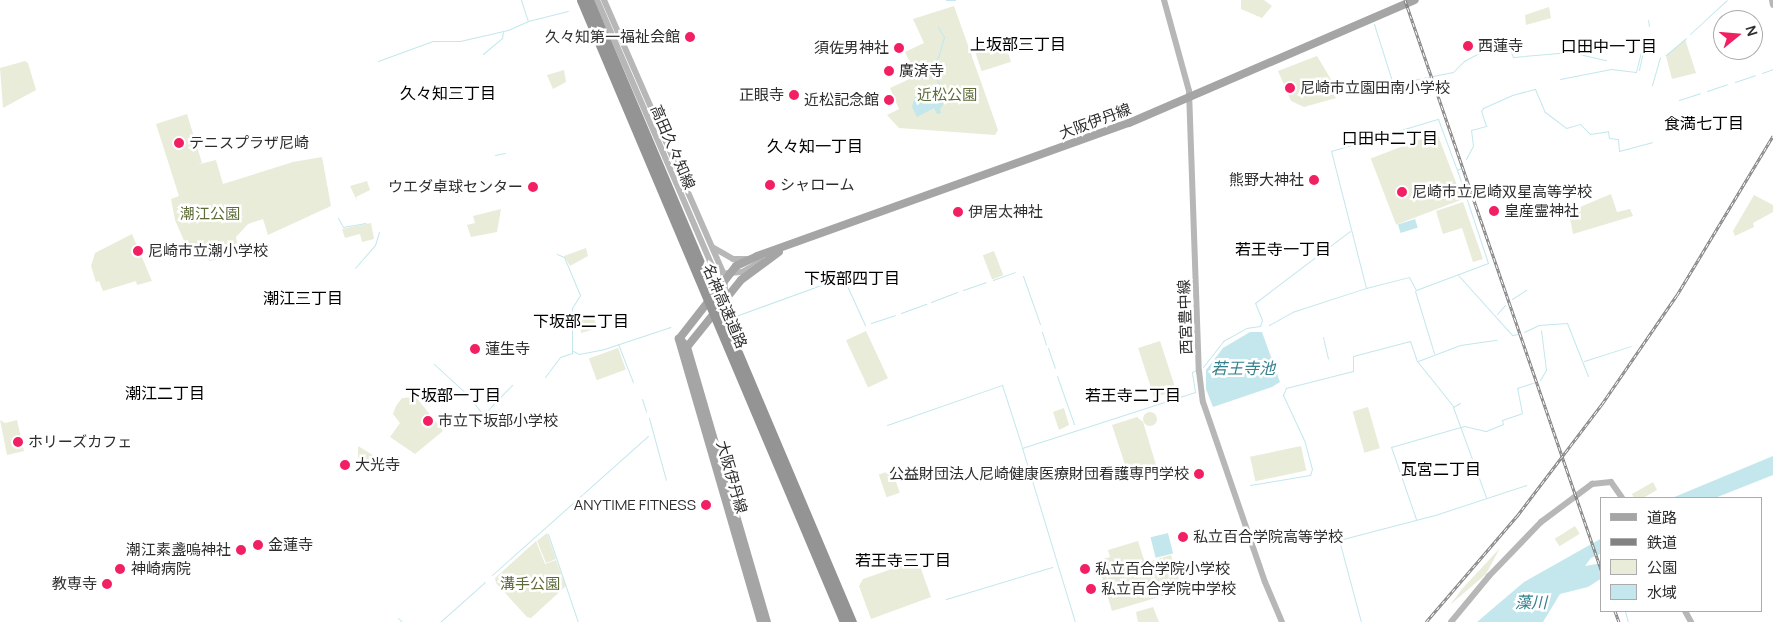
<!DOCTYPE html>
<meta charset="utf-8">
<style>
body{margin:0}
#map{position:relative;width:1773px;height:622px;overflow:hidden;background:#fff;font-family:Manrope,"Noto Sans JP",sans-serif}
div>[style]{position:absolute}
[style*='--x']{left:calc(var(--x)*1px);top:calc(var(--y)*1px);width:calc(var(--w)*1px);rotate:calc(var(--a)*1deg)}
.green>*{inset:0;background:#e8ecd9;transform-origin:0 0}
.round{border-radius:50%}
.water>*{inset:0;background:#c3e7ed;transform-origin:0 0}
.stream>*{height:1px;margin:-0.5px;padding:0 0.5px;transform-origin:0.5px;border-radius:0.5px;background:#c3e7ed}
.secondary>*{height:6px;margin:-3px;padding:0 3px;transform-origin:3px;border-radius:3px;background:#b7b7b7}
.primary>*{height:8px;margin:-4px;padding:0 4px;transform-origin:4px;border-radius:4px;background:#a5a5a5}
.rail>*{height:3px;margin-top:-1.5px;transform-origin:0;background:repeating-linear-gradient(90deg,#fff 0 4px,#828282 0 8px);box-sizing:border-box;border-block:1px solid #828282}
.highway-bridge>*{height:9px;margin:-4.5px;padding:0 4.5px;transform-origin:4.5px;border-radius:4.5px;background:#949494}
.dots>*{width:14px;height:14px;translate:-50% -50%;box-sizing:border-box;border:2px solid #fff;border-radius:50%}
span{translate:-50% -50%;white-space:nowrap;text-align:center;line-height:1.15;-webkit-text-stroke:5px #fff;paint-order:stroke}
.poi-label{font-size:15px;color:#2d2d2d}
.right{translate:-100% -50%;text-align:right}
.left{translate:0 -50%;text-align:left}
.park-label{font-size:15px;color:#5c6b37}
.street-label{font-size:15px;color:#2d2d2d}
.neighbourhood-label{font-size:16px;color:#000}
.water-label{font-size:16px;color:#33818d;font-style:italic}
.legend{position:absolute;left:1600px;top:497px;width:162px;height:115px;box-sizing:border-box;background:#fff;border:1px solid #ababab;margin:0;padding:6px 9px;list-style:none;font-size:15px;color:#2d2d2d}
.legend li{display:flex;align-items:center;gap:10px;height:25px}
.legend b{width:25px;border:1px solid #ababab}
.north{position:absolute;left:1713px;top:10px;width:50px;height:50px;box-sizing:border-box;background:#fff;border:1px solid #ababab;border-radius:50%;rotate:73deg;font-size:14px;font-weight:700;line-height:20px;text-align:center;color:#2d2d2d}
.north::after{content:'';display:block;margin:auto;width:18px;height:22px;background:#f22063;clip-path:polygon(50% 0,100% 100%,50% 72%,0 100%)}
</style>
<div id="map">
<div class="green">
<div style="clip-path:polygon(1241px 0,1264px 0,1272px 6px,1262px 18px,1241px 9px)"></div>
<div style="clip-path:polygon(954px 6px,998px 130px,995px 135px,899px 128px,887px 115px,899px 109px,890px 88px,916px 76px,905px 52px,924px 43px,913px 19px)"></div>
<div style="clip-path:polygon(1549px 7px,1551px 18px,1526px 25px,1525px 15px)"></div>
<div style="left:1003px;top:37px;width:26px;height:31px;rotate:72deg"></div>
<div style="clip-path:polygon(1685px 39px,1696px 73px,1672px 79px,1666px 56px)"></div>
<div style="clip-path:polygon(1317px 56px,1335px 86px,1331px 88px,1336px 98px,1304px 107px,1291px 101px,1278px 71px)"></div>
<div style="clip-path:polygon(25px 61px,28px 63px,36px 90px,3px 108px,0 68px)"></div>
<div style="clip-path:polygon(564px 70px,566px 82px,553px 89px,547px 75px)"></div>
<div style="clip-path:polygon(187px 114px,202px 163px,196px 165px,216px 160px,223px 184px,293px 162px,322px 157px,331px 206px,268px 235px,263px 219px,248px 224px,236px 237px,238px 248px,235px 254px,210px 261px,185px 243px,175px 220px,171px 199px,179px 196px,156px 124px)"></div>
<div style="left:1437px;top:133px;width:71px;height:71px;rotate:69deg"></div>
<div style="clip-path:polygon(367px 181px,370px 190px,356px 197px,358px 203px,350px 186px)"></div>
<div style="clip-path:polygon(1611px 194px,1617px 212px,1630px 209px,1633px 216px,1573px 234px,1570px 218px,1573px 215px,1580px 207px)"></div>
<div style="clip-path:polygon(1754px 195px,1773px 205px,1773px 212px,1753px 223px,1754px 227px,1735px 236px,1733px 231px)"></div>
<div style="clip-path:polygon(1463px 202px,1483px 259px,1473px 262px,1462px 228px,1443px 234px,1436px 211px)"></div>
<div style="clip-path:polygon(501px 209px,497px 232px,471px 237px,467px 225px,475px 223px,473px 216px)"></div>
<div style="clip-path:polygon(371px 223px,374px 239px,362px 242px,360px 234px,345px 238px,342px 229px)"></div>
<div style="clip-path:polygon(132px 234px,152px 281px,137px 285px,136px 281px,103px 291px,99px 281px,96px 282px,91px 266px,95px 253px)"></div>
<div style="clip-path:polygon(586px 248px,588px 256px,570px 266px,564px 256px)"></div>
<div style="left:994px;top:251px;width:26px;height:12px;rotate:69deg"></div>
<div style="clip-path:polygon(592px 315px,598px 328px,581px 333px,580px 318px)"></div>
<div style="left:866px;top:331px;width:52px;height:22px;rotate:65deg"></div>
<div style="left:1160px;top:341px;width:52px;height:23px;rotate:72deg"></div>
<div style="left:618px;top:348px;width:23px;height:31px;rotate:70deg"></div>
<div style="clip-path:polygon(416px 397px,443px 431px,415px 454px,390px 437px,400px 423px,393px 414px,396px 406px,402px 398px)"></div>
<div style="left:1368px;top:407px;width:43px;height:16px;rotate:74deg"></div>
<div style="clip-path:polygon(1064px 408px,1069px 425px,1059px 430px,1053px 412px)"></div>
<div class="round" style="left:1143px;top:412px;width:14px;height:14px"></div>
<div style="clip-path:polygon(1137px 417px,1143px 422px,1156px 465px,1128px 474px,1112px 425px)"></div>
<div style="clip-path:polygon(0 420px,5px 423px,17px 420px,24px 451px,7px 455px)"></div>
<div style="clip-path:polygon(358px 446px,376px 457px,374px 469px,358px 457px)"></div>
<div style="left:1301px;top:446px;width:25px;height:52px;rotate:78deg"></div>
<div style="left:892px;top:470px;width:24px;height:14px;rotate:71deg"></div>
<div style="clip-path:polygon(1653px 482px,1657px 490px,1643px 498px,1634px 498px,1632px 494px)"></div>
<div style="left:1575px;top:526px;width:9px;height:24px;rotate:58deg"></div>
<div style="clip-path:polygon(547px 533px,556px 559px,546px 563px,537px 541px)"></div>
<div style="clip-path:polygon(536px 541px,545px 564px,556px 560px,566px 586px,531px 618px,527px 617px,496px 583px,495px 578px)"></div>
<div style="clip-path:polygon(1138px 541px,1145px 563px,1171px 555px,1182px 590px,1112px 611px,1097px 561px,1110px 557px,1108px 550px)"></div>
<div style="clip-path:polygon(1500px 548px,1486px 574px,1450px 605px,1462px 589px)"></div>
<div style="clip-path:polygon(912px 562px,914px 567px,920px 566px,931px 597px,871px 619px,859px 586px,863px 579px)"></div>
<div style="clip-path:polygon(1153px 607px,1159px 622px,1138px 622px,1136px 612px)"></div>
</div>
<div class="water">
<div style="clip-path:polygon(923px 89px,926px 89px,923px 102px,938px 102px,943px 99px,946px 101px,940px 109px,941px 113px,937px 114px,934px 108px,917px 117px,912px 107px,916px 93px)"></div>
<div style="left:1415px;top:219px;width:9px;height:18px;rotate:72deg"></div>
<div style="clip-path:polygon(1250px 332px,1262px 332px,1280px 382px,1272px 387px,1213px 407px,1206px 389px,1206px 370px,1223px 348px)"></div>
<div style="clip-path:polygon(1773px 456px,1773px 475px,1715px 498px,1672px 498px)"></div>
<div style="left:1168px;top:533px;width:21px;height:18px;rotate:76deg"></div>
<div style="clip-path:polygon(1602px 538px,1602px 553px,1591px 558px,1585px 566px,1602px 563px,1602px 578px,1588px 587px,1560px 594px,1543px 622px,1477px 622px,1524px 582px)"></div>
</div>
<div class="stream">
<div style="--x:521;--y:0;--w:22;--a:72"></div>
<div style="--x:528;--y:21;--w:41;--a:-14"></div>
<div style="--x:946;--y:0;--w:9;--a:0"></div>
<div style="--x:1648;--y:20;--w:6;--a:81"></div>
<div style="--x:1374;--y:24;--w:60;--a:72.5"></div>
<div style="--x:1392;--y:81;--w:6;--a:18"></div>
<div style="--x:1398;--y:83;--w:56;--a:-11.3"></div>
<div style="--x:1453;--y:72;--w:16;--a:-45"></div>
<div style="--x:1464;--y:61;--w:38;--a:-28"></div>
<div style="--x:1498;--y:43;--w:11;--a:10"></div>
<div style="--x:1509;--y:45;--w:13;--a:72"></div>
<div style="--x:1513;--y:57;--w:57;--a:-5"></div>
<div style="--x:1570;--y:52;--w:37;--a:13"></div>
<div style="--x:938;--y:27;--w:12;--a:59"></div>
<div style="--x:944;--y:37;--w:19;--a:106"></div>
<div style="--x:939;--y:55;--w:17;--a:118"></div>
<div style="--x:931;--y:70;--w:16;--a:60"></div>
<div style="--x:939;--y:84;--w:16;--a:79"></div>
<div style="--x:1690;--y:34;--w:50;--a:-42.6"></div>
<div style="--x:483;--y:54;--w:25;--a:-40"></div>
<div style="--x:502;--y:38;--w:6;--a:-81"></div>
<div style="--x:1666;--y:55;--w:26;--a:-40"></div>
<div style="--x:378;--y:61;--w:59;--a:-20"></div>
<div style="--x:433;--y:41;--w:27;--a:0"></div>
<div style="--x:460;--y:41;--w:49;--a:-12.9"></div>
<div style="--x:508;--y:30;--w:22;--a:-24"></div>
<div style="--x:1639;--y:70;--w:30;--a:-78"></div>
<div style="--x:1762;--y:73;--w:12;--a:-20"></div>
<div style="--x:1560;--y:79;--w:52;--a:-11.1"></div>
<div style="--x:1611;--y:69;--w:25;--a:7"></div>
<div style="--x:1636;--y:72;--w:33;--a:-76"></div>
<div style="--x:1735;--y:82;--w:21;--a:-19"></div>
<div style="--x:1652;--y:85;--w:29;--a:-74"></div>
<div style="--x:1707;--y:91;--w:21;--a:-19"></div>
<div style="--x:1679;--y:100;--w:22;--a:-18"></div>
<div style="--x:495;--y:155;--w:10;--a:-11"></div>
<div style="--x:1466;--y:159;--w:15;--a:-62"></div>
<div style="--x:1473;--y:146;--w:16;--a:-97"></div>
<div style="--x:1471;--y:130;--w:16;--a:-15"></div>
<div style="--x:1486;--y:126;--w:16;--a:-108"></div>
<div style="--x:1481;--y:111;--w:4;--a:-56"></div>
<div style="--x:1483;--y:108;--w:32;--a:-24"></div>
<div style="--x:1512;--y:95;--w:24;--a:-15"></div>
<div style="--x:1535;--y:89;--w:25;--a:67"></div>
<div style="--x:1545;--y:112;--w:26;--a:37"></div>
<div style="--x:1566;--y:128;--w:15;--a:-16"></div>
<div style="--x:1580;--y:124;--w:14;--a:45"></div>
<div style="--x:1590;--y:134;--w:18;--a:-9"></div>
<div style="--x:1608;--y:131;--w:7;--a:82"></div>
<div style="--x:1609;--y:138;--w:9;--a:6"></div>
<div style="--x:1618;--y:139;--w:12;--a:85"></div>
<div style="--x:1619;--y:151;--w:34;--a:-15"></div>
<div style="--x:338;--y:218;--w:10;--a:61"></div>
<div style="--x:343;--y:227;--w:23;--a:-10"></div>
<div style="--x:355;--y:268;--w:30;--a:-49"></div>
<div style="--x:375;--y:245;--w:14;--a:-73"></div>
<div style="--x:1458;--y:275;--w:81;--a:48"></div>
<div style="--x:1512;--y:335;--w:7;--a:-8"></div>
<div style="--x:1023;--y:276;--w:51;--a:70.5"></div>
<div style="--x:993;--y:280;--w:23;--a:-20"></div>
<div style="--x:1366;--y:288;--w:141;--a:-104.3"></div>
<div style="--x:1331;--y:151;--w:112;--a:-16.7"></div>
<div style="--x:1438;--y:119;--w:54;--a:69.6"></div>
<div style="--x:1457;--y:170;--w:4;--a:-27"></div>
<div style="--x:963;--y:290;--w:24;--a:-19"></div>
<div style="--x:1415;--y:291;--w:65;--a:73"></div>
<div style="--x:1512;--y:299;--w:17;--a:-33"></div>
<div style="--x:931;--y:302;--w:28;--a:-21"></div>
<div style="--x:901;--y:313;--w:27;--a:-20"></div>
<div style="--x:1497;--y:314;--w:12;--a:-48"></div>
<div style="--x:733;--y:317;--w:117;--a:-20"></div>
<div style="--x:843;--y:277;--w:53;--a:65.4"></div>
<div style="--x:871;--y:323;--w:25;--a:-18"></div>
<div style="--x:1269;--y:325;--w:26;--a:-29"></div>
<div style="--x:1292;--y:312;--w:78;--a:-18"></div>
<div style="--x:1366;--y:288;--w:44;--a:-14.3"></div>
<div style="--x:1409;--y:277;--w:15;--a:62"></div>
<div style="--x:1416;--y:290;--w:77;--a:-20.6"></div>
<div style="--x:1488;--y:263;--w:98;--a:-108.4"></div>
<div style="--x:1042;--y:332;--w:13;--a:72"></div>
<div style="--x:1524;--y:332;--w:17;--a:-25"></div>
<div style="--x:1539;--y:325;--w:28;--a:-4"></div>
<div style="--x:1567;--y:323;--w:57;--a:68.4"></div>
<div style="--x:1323;--y:337;--w:22;--a:77"></div>
<div style="--x:618;--y:344;--w:41;--a:68.5"></div>
<div style="--x:1048;--y:348;--w:21;--a:71"></div>
<div style="--x:573;--y:351;--w:7;--a:27"></div>
<div style="--x:579;--y:354;--w:25;--a:-11"></div>
<div style="--x:604;--y:349;--w:70;--a:-18.4"></div>
<div style="--x:1418;--y:361;--w:45;--a:-20.9"></div>
<div style="--x:1460;--y:345;--w:37;--a:-8"></div>
<div style="--x:1584;--y:361;--w:49;--a:-17.7"></div>
<div style="--x:434;--y:364;--w:46;--a:42.4"></div>
<div style="--x:468;--y:395;--w:25;--a:53"></div>
<div style="--x:483;--y:415;--w:42;--a:-46"></div>
<div style="--x:1203;--y:367;--w:33;--a:-52"></div>
<div style="--x:1223;--y:341;--w:26;--a:-29"></div>
<div style="--x:1246;--y:328;--w:14;--a:-8"></div>
<div style="--x:1260;--y:326;--w:6;--a:-72"></div>
<div style="--x:1262;--y:320;--w:18;--a:-112"></div>
<div style="--x:1255;--y:303;--w:119;--a:-37.2"></div>
<div style="--x:1057;--y:376;--w:51;--a:70.5"></div>
<div style="--x:545;--y:377;--w:25;--a:-53"></div>
<div style="--x:560;--y:357;--w:13;--a:-18"></div>
<div style="--x:572;--y:353;--w:45;--a:-90"></div>
<div style="--x:572;--y:308;--w:15;--a:-58"></div>
<div style="--x:580;--y:295;--w:41;--a:-112.8"></div>
<div style="--x:564;--y:257;--w:8;--a:-157"></div>
<div style="--x:1540;--y:380;--w:12;--a:-59"></div>
<div style="--x:1546;--y:370;--w:40;--a:-97.1"></div>
<div style="--x:642;--y:399;--w:13;--a:72"></div>
<div style="--x:1460;--y:403;--w:8;--a:150"></div>
<div style="--x:1453;--y:407;--w:96;--a:69.9"></div>
<div style="--x:649;--y:418;--w:64;--a:74.7"></div>
<div style="--x:887;--y:425;--w:122;--a:-19.2"></div>
<div style="--x:1002;--y:385;--w:65;--a:72.1"></div>
<div style="--x:1250;--y:485;--w:61;--a:-9.5"></div>
<div style="--x:1310;--y:475;--w:6;--a:-72"></div>
<div style="--x:1312;--y:469;--w:30;--a:-105"></div>
<div style="--x:1304;--y:440;--w:50;--a:-115"></div>
<div style="--x:1283;--y:395;--w:8;--a:-67"></div>
<div style="--x:1286;--y:388;--w:69;--a:-14.2"></div>
<div style="--x:1353;--y:371;--w:15;--a:-90"></div>
<div style="--x:1353;--y:356;--w:59;--a:-14.7"></div>
<div style="--x:1410;--y:341;--w:21;--a:71"></div>
<div style="--x:1417;--y:361;--w:58;--a:51.3"></div>
<div style="--x:1416;--y:519;--w:76;--a:-109.1"></div>
<div style="--x:1391;--y:447;--w:76;--a:-16"></div>
<div style="--x:1464;--y:426;--w:23;--a:13"></div>
<div style="--x:1486;--y:431;--w:18;--a:-22"></div>
<div style="--x:1503;--y:424;--w:4;--a:-104"></div>
<div style="--x:1502;--y:420;--w:21;--a:-19"></div>
<div style="--x:1522;--y:413;--w:25;--a:-101"></div>
<div style="--x:1517;--y:388;--w:19;--a:-18"></div>
<div style="--x:548;--y:534;--w:93;--a:71.2"></div>
<div style="--x:492;--y:575;--w:209;--a:-41.7"></div>
<div style="--x:946;--y:599;--w:111;--a:-16.8"></div>
<div style="--x:1625;--y:611;--w:11;--a:75"></div>
<div style="--x:398;--y:618;--w:6;--a:45"></div>
<div style="--x:440;--y:622;--w:60;--a:-41.6"></div>
<div style="--x:1075;--y:622;--w:182;--a:-106.9"></div>
<div style="--x:1022;--y:448;--w:182;--a:-17.9"></div>
<div style="--x:1195;--y:392;--w:20;--a:-99"></div>
<div style="--x:1192;--y:372;--w:5;--a:-22"></div>
<div style="--x:1361;--y:622;--w:85;--a:-105"></div>
<div style="--x:1339;--y:540;--w:99;--a:-14.6"></div>
<div style="--x:1435;--y:515;--w:96;--a:-18.2"></div>
</div>
<div class="secondary">
<div style="--x:597;--y:0;--w:295;--a:66.6"></div>
<div style="--x:714;--y:271;--w:12;--a:81"></div>
<div style="--x:716;--y:283;--w:12;--a:121"></div>
<div style="--x:604;--y:0;--w:297;--a:66.4"></div>
<div style="--x:723;--y:272;--w:24;--a:83"></div>
<div style="--x:1164;--y:0;--w:94;--a:74.6"></div>
<div style="--x:1189;--y:91;--w:280;--a:88"></div>
<div style="--x:1199;--y:371;--w:31;--a:83"></div>
<div style="--x:1203;--y:402;--w:190;--a:71"></div>
<div style="--x:1265;--y:582;--w:43;--a:67"></div>
<div style="--x:1772;--y:0;--w:5;--a:79"></div>
<div style="--x:714;--y:248;--w:22;--a:30"></div>
<div style="--x:733;--y:259;--w:15;--a:0"></div>
<div style="--x:728;--y:273;--w:14;--a:-4"></div>
<div style="--x:742;--y:272;--w:23;--a:-29"></div>
<div style="--x:1685;--y:611;--w:13;--a:61"></div>
<div style="--x:1451;--y:622;--w:60;--a:-50.4"></div>
<div style="--x:1489;--y:576;--w:75;--a:-46.1"></div>
<div style="--x:1541;--y:522;--w:64;--a:-36.7"></div>
<div style="--x:1592;--y:484;--w:19;--a:-6"></div>
<div style="--x:1611;--y:482;--w:19;--a:55"></div>
</div>
<div class="primary">
<div style="--x:681;--y:340;--w:9;--a:49"></div>
<div style="--x:687;--y:347;--w:286;--a:73.8"></div>
<div style="--x:687;--y:347;--w:86;--a:-51.1"></div>
<div style="--x:741;--y:280;--w:47;--a:-36.4"></div>
<div style="--x:761;--y:622;--w:295;--a:-106.2"></div>
<div style="--x:679;--y:339;--w:93;--a:-52"></div>
<div style="--x:736;--y:266;--w:23;--a:-25"></div>
<div style="--x:757;--y:256;--w:395;--a:-19.7"></div>
<div style="--x:1129;--y:123;--w:311;--a:-23.3"></div>
</div>
<div class="rail">
<div style="--x:1405;--y:0;--w:605;--a:71"></div>
<div style="--x:1615;--y:611;--w:12;--a:70"></div>
<div style="--x:1426;--y:622;--w:140;--a:-49.4"></div>
<div style="--x:1517;--y:516;--w:141;--a:-52.8"></div>
<div style="--x:1602;--y:404;--w:132;--a:-55.5"></div>
<div style="--x:1677;--y:295;--w:186;--a:-58.9"></div>
</div>
<div class="highway-bridge">
<div style="--x:581;--y:0;--w:675;--a:67.08"></div>
<div style="--x:589;--y:0;--w:675;--a:67.08"></div>
</div>
<div class="dots">
<div style="left:690px;top:37px;background:#f22063"></div>
<div style="left:1468px;top:46px;background:#f22063"></div>
<div style="left:899px;top:48px;background:#f22063"></div>
<div style="left:889px;top:71px;background:#f22063"></div>
<div style="left:1290px;top:88px;background:#f22063"></div>
<div style="left:794px;top:95px;background:#f22063"></div>
<div style="left:889px;top:100px;background:#f22063"></div>
<div style="left:179px;top:143px;background:#f22063"></div>
<div style="left:1314px;top:180px;background:#f22063"></div>
<div style="left:770px;top:185px;background:#f22063"></div>
<div style="left:533px;top:187px;background:#f22063"></div>
<div style="left:1402px;top:192px;background:#f22063"></div>
<div style="left:1494px;top:211px;background:#f22063"></div>
<div style="left:958px;top:212px;background:#f22063"></div>
<div style="left:138px;top:251px;background:#f22063"></div>
<div style="left:475px;top:349px;background:#f22063"></div>
<div style="left:428px;top:421px;background:#f22063"></div>
<div style="left:18px;top:442px;background:#f22063"></div>
<div style="left:345px;top:465px;background:#f22063"></div>
<div style="left:1199px;top:474px;background:#f22063"></div>
<div style="left:706px;top:505px;background:#f22063"></div>
<div style="left:1183px;top:537px;background:#f22063"></div>
<div style="left:258px;top:545px;background:#f22063"></div>
<div style="left:241px;top:550px;background:#f22063"></div>
<div style="left:120px;top:569px;background:#f22063"></div>
<div style="left:1085px;top:569px;background:#f22063"></div>
<div style="left:107px;top:584px;background:#f22063"></div>
<div style="left:1091px;top:589px;background:#f22063"></div>
</div>
<div class="poi-label">
<span class="right" style="left:680px;top:37px">久々知第一福祉会館</span>
<span class="left" style="left:1478px;top:46px">西蓮寺</span>
<span class="right" style="left:889px;top:48px">須佐男神社</span>
<span class="left" style="left:899px;top:71px">廣済寺</span>
<span class="left" style="left:1300px;top:88px">尼崎市立園田南小学校</span>
<span class="right" style="left:784px;top:95px">正眼寺</span>
<span class="right" style="left:879px;top:100px">近松記念館</span>
<span class="left" style="left:189px;top:143px">テニスプラザ尼崎</span>
<span class="right" style="left:1304px;top:180px">熊野大神社</span>
<span class="left" style="left:780px;top:185px">シャローム</span>
<span class="right" style="left:523px;top:187px">ウエダ卓球センター</span>
<span class="left" style="left:1412px;top:192px">尼崎市立尼崎双星高等学校</span>
<span class="left" style="left:1504px;top:211px">皇産霊神社</span>
<span class="left" style="left:968px;top:212px">伊居太神社</span>
<span class="left" style="left:148px;top:251px">尼崎市立潮小学校</span>
<span class="left" style="left:485px;top:349px">蓮生寺</span>
<span class="left" style="left:438px;top:421px">市立下坂部小学校</span>
<span class="left" style="left:28px;top:442px">ホリーズカフェ</span>
<span class="left" style="left:355px;top:465px">大光寺</span>
<span class="right" style="left:1189px;top:474px">公益財団法人尼崎健康医療財団看護専門学校</span>
<span class="right" style="left:696px;top:505px">ANYTIME FITNESS</span>
<span class="left" style="left:1193px;top:537px">私立百合学院高等学校</span>
<span class="left" style="left:268px;top:545px">金蓮寺</span>
<span class="right" style="left:231px;top:550px">潮江素盞嗚神社</span>
<span class="left" style="left:131px;top:569px">神崎病院</span>
<span class="left" style="left:1095px;top:569px">私立百合学院小学校</span>
<span class="right" style="left:97px;top:584px">教専寺</span>
<span class="left" style="left:1101px;top:589px">私立百合学院中学校</span>
</div>
<div class="park-label">
<span style="left:947px;top:95px">近松公園</span>
<span style="left:210px;top:214px">潮江公園</span>
<span style="left:530px;top:584px">溝手公園</span>
</div>
<div class="street-label">
<span style="left:1095px;top:121px;rotate:-20deg">大阪伊丹線</span>
<span style="left:673px;top:147px;rotate:67deg">高田久々知線</span>
<span style="left:725px;top:306px;rotate:67deg">名神高速道路</span>
<span style="left:1185px;top:317px;rotate:-92deg">西宮豊中線</span>
<span style="left:732px;top:477px;rotate:74deg">大阪伊丹線</span>
</div>
<div class="neighbourhood-label">
<span style="left:1018px;top:44px">上坂部三丁目</span>
<span style="left:1609px;top:46px">口田中一丁目</span>
<span style="left:448px;top:93px">久々知三丁目</span>
<span style="left:1704px;top:123px">食満七丁目</span>
<span style="left:1390px;top:138px">口田中二丁目</span>
<span style="left:815px;top:146px">久々知一丁目</span>
<span style="left:1283px;top:249px">若王寺一丁目</span>
<span style="left:852px;top:278px">下坂部四丁目</span>
<span style="left:303px;top:298px">潮江三丁目</span>
<span style="left:581px;top:321px">下坂部二丁目</span>
<span style="left:165px;top:393px">潮江二丁目</span>
<span style="left:453px;top:395px">下坂部一丁目</span>
<span style="left:1133px;top:395px">若王寺二丁目</span>
<span style="left:1441px;top:469px">瓦宮二丁目</span>
<span style="left:903px;top:560px">若王寺三丁目</span>
</div>
<div class="water-label">
<span style="left:1243px;top:368px">若王寺池</span>
<span style="left:1531px;top:602px">藻川</span>
</div>
<ul class="legend">
<li><b style="height:6px;background:#a5a5a5"></b>道路</li>
<li><b style="height:6px;background:#828282"></b>鉄道</li>
<li><b style="height:14px;background:#e8ecd9"></b>公園</li>
<li><b style="height:14px;background:#c3e7ed"></b>水域</li>
</ul>
<div class="north">N</div>
</div>
